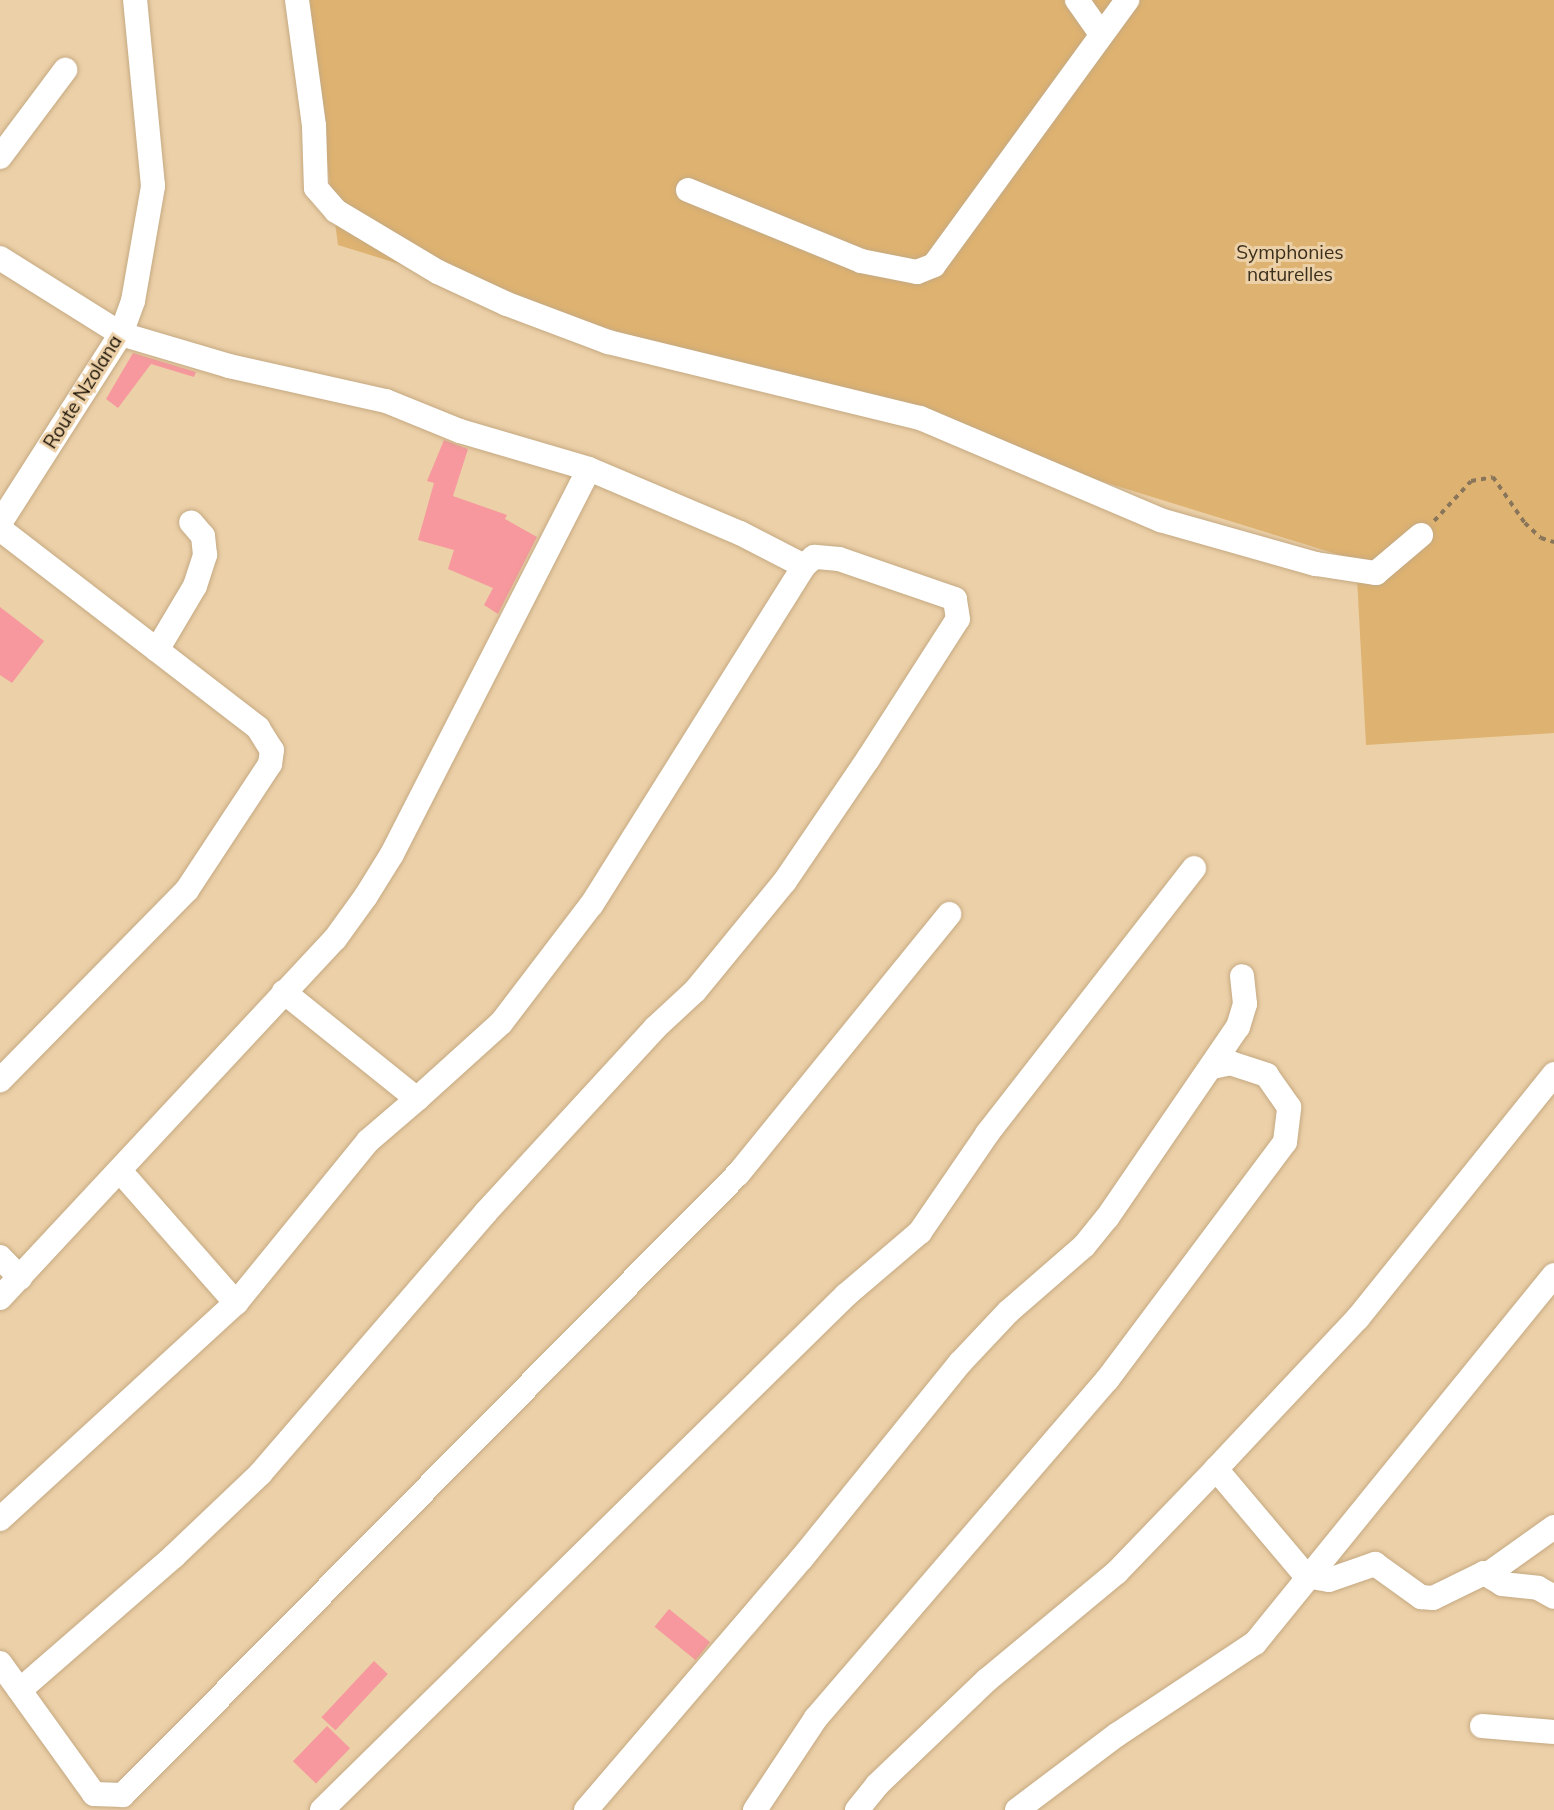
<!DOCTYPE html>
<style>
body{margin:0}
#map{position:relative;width:1554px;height:1810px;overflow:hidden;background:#ecd0a8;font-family:Mulish,sans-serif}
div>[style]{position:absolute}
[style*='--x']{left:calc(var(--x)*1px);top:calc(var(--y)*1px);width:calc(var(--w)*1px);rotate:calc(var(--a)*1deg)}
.green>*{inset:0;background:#deb270}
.building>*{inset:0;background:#f6989d;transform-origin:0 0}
.path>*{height:3.5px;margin-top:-1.75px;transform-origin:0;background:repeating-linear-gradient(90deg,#89765a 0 5px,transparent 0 10px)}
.roads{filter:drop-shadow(0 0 2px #c4a982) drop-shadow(0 0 2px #c4a982)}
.minor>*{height:24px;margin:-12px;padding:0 12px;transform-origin:12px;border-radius:12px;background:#fff}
span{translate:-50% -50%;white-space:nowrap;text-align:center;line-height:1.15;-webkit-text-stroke:6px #ecd0a8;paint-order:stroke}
.park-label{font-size:19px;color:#3a2e1c}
.street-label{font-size:19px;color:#1b1204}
</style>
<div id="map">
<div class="green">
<div style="clip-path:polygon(306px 0,1554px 0,1554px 733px,1366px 745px,1356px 560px,338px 245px)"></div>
</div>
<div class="building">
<div style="clip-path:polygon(133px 353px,196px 372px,194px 377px,151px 364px,118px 408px,106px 399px)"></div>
<div style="clip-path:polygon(444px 440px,468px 449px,453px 496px,507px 515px,505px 519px,537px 537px,498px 614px,484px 605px,493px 588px,448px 569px,454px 550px,418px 540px,434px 483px,427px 481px)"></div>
<div style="clip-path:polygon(0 607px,44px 641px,12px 683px,0 675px)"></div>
<div style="left:669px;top:1609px;width:53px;height:23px;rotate:39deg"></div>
<div style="left:374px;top:1661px;width:19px;height:77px;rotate:43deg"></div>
<div style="left:327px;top:1726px;width:32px;height:49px;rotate:44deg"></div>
</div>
<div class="path">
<div style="--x:1434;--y:521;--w:54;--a:-47.2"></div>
<div style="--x:1471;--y:481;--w:22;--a:-10"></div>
<div style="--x:1493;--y:477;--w:56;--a:55.2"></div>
<div style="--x:1525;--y:523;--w:22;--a:43"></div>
<div style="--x:1541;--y:538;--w:14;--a:17"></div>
</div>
<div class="roads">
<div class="minor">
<div style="--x:297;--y:0;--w:127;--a:82.3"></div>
<div style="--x:314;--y:126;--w:62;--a:88.2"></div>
<div style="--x:316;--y:188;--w:30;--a:49"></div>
<div style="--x:336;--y:211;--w:119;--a:30.9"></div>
<div style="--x:438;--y:272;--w:76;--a:24.9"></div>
<div style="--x:507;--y:304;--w:108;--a:20.6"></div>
<div style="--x:608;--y:342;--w:321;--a:13.7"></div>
<div style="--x:920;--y:418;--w:261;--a:23"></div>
<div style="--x:1160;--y:520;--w:162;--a:15.8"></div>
<div style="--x:1316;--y:564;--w:61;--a:8.5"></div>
<div style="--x:1376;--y:573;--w:59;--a:-40.2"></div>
<div style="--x:1077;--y:0;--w:42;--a:54.8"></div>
<div style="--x:0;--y:157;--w:109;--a:-53.2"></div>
<div style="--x:688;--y:190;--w:187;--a:22.3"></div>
<div style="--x:861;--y:261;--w:57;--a:11.1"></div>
<div style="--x:917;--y:272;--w:18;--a:-22"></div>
<div style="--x:934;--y:265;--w:328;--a:-53.9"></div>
<div style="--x:0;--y:258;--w:143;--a:32.1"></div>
<div style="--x:121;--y:334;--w:113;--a:16.5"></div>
<div style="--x:229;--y:366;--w:161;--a:12.6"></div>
<div style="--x:386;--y:401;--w:80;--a:22.1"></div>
<div style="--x:460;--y:431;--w:134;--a:16.4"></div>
<div style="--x:589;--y:469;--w:164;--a:23"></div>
<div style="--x:740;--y:533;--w:72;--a:27.3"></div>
<div style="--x:0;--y:523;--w:224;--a:-57.4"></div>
<div style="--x:121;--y:334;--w:35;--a:-70"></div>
<div style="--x:133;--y:301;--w:117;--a:-80.1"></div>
<div style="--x:153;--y:186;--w:187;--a:-95.5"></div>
<div style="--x:0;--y:529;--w:326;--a:37.6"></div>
<div style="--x:258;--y:728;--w:26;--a:58"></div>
<div style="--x:272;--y:750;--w:14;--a:98"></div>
<div style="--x:270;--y:764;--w:151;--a:123.4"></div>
<div style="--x:187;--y:890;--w:267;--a:134.5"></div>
<div style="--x:157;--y:650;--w:74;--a:-59.3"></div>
<div style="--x:195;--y:586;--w:33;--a:-72"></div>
<div style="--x:205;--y:555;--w:19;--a:-96"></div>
<div style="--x:203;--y:536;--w:18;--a:-131"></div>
<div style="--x:0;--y:1257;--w:29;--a:46"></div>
<div style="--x:0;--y:1298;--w:491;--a:-47"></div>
<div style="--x:335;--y:939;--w:53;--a:-54.2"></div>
<div style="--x:366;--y:896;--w:49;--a:-58.2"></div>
<div style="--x:392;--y:854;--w:432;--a:-62.9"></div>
<div style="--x:236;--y:1303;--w:209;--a:-50.8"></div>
<div style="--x:368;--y:1141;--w:65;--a:-40.6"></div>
<div style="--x:1216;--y:1469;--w:140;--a:49.9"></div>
<div style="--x:1306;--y:1576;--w:23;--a:10"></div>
<div style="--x:1329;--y:1580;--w:49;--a:-19.2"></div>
<div style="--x:1375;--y:1564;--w:57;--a:35.7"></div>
<div style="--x:1421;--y:1597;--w:12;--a:5"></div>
<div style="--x:1433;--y:1598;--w:57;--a:-26.1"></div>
<div style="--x:1484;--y:1573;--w:21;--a:31"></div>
<div style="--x:1502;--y:1584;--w:36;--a:6"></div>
<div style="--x:1538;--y:1588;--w:18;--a:29"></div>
<div style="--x:0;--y:1519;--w:320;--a:-42.5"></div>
<div style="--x:236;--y:1303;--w:174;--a:-131.3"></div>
<div style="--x:1488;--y:1574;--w:81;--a:-35.5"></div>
<div style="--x:0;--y:1663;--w:161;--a:54.3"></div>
<div style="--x:94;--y:1794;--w:29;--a:2"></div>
<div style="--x:123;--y:1795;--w:874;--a:-45.28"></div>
<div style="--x:738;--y:1174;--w:335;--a:-50.9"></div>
<div style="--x:20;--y:1690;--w:204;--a:-41"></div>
<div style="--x:174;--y:1556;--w:119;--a:-43.6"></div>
<div style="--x:260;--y:1474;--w:346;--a:-49.2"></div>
<div style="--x:486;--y:1212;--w:250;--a:-47.4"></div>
<div style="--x:655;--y:1028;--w:54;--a:-42.8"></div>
<div style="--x:695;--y:991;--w:142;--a:-50.7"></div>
<div style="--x:785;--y:881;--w:148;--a:-55.8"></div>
<div style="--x:868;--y:759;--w:166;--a:-57.3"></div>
<div style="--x:958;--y:619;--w:20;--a:-99"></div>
<div style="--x:955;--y:599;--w:123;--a:-161"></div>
<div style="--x:839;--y:559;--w:25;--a:-175"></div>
<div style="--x:814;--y:557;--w:13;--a:138"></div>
<div style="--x:804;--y:566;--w:400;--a:122.1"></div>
<div style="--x:591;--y:905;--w:148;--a:127.3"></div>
<div style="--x:501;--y:1023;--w:113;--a:137.9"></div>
<div style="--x:417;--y:1099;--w:171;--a:-141.2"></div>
<div style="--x:1482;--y:1726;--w:72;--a:4.8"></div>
<div style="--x:322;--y:1810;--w:735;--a:-44.5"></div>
<div style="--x:846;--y:1295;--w:97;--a:-40.4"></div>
<div style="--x:920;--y:1232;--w:119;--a:-55.6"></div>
<div style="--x:987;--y:1134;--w:337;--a:-52.1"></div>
<div style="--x:586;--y:1810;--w:332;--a:-49.4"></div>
<div style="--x:802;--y:1558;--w:251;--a:-51"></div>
<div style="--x:960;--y:1363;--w:70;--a:-46.7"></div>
<div style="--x:1008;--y:1312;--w:101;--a:-41"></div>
<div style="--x:1084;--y:1246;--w:36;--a:-51"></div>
<div style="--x:1107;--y:1218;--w:232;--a:-55.6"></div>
<div style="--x:1238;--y:1027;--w:24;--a:-73"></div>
<div style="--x:1245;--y:1004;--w:28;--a:-96"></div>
<div style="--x:755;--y:1810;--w:110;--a:-56.5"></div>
<div style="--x:816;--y:1718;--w:446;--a:-49.3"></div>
<div style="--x:1107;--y:1380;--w:297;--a:-53.2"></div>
<div style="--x:1285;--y:1142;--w:35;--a:-83"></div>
<div style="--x:1289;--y:1107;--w:39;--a:-125"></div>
<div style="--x:1267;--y:1075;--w:38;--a:-162"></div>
<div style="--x:1231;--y:1063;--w:19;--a:168"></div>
<div style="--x:857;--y:1810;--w:32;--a:-51"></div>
<div style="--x:877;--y:1785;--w:152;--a:-43.7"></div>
<div style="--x:987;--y:1680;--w:169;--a:-39.7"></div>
<div style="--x:1117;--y:1572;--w:143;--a:-46.1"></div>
<div style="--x:1216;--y:1469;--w:207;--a:-46.8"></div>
<div style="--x:1358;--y:1318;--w:313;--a:-51.2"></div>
<div style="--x:1017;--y:1810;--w:126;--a:-37"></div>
<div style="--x:1118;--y:1734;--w:164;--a:-33.6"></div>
<div style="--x:1255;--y:1643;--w:474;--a:-50.9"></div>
</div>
</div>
<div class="park-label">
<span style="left:1290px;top:264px">Symphonies<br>naturelles</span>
</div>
<div class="street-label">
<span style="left:83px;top:392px;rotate:-58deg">Route Nzolana</span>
</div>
</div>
